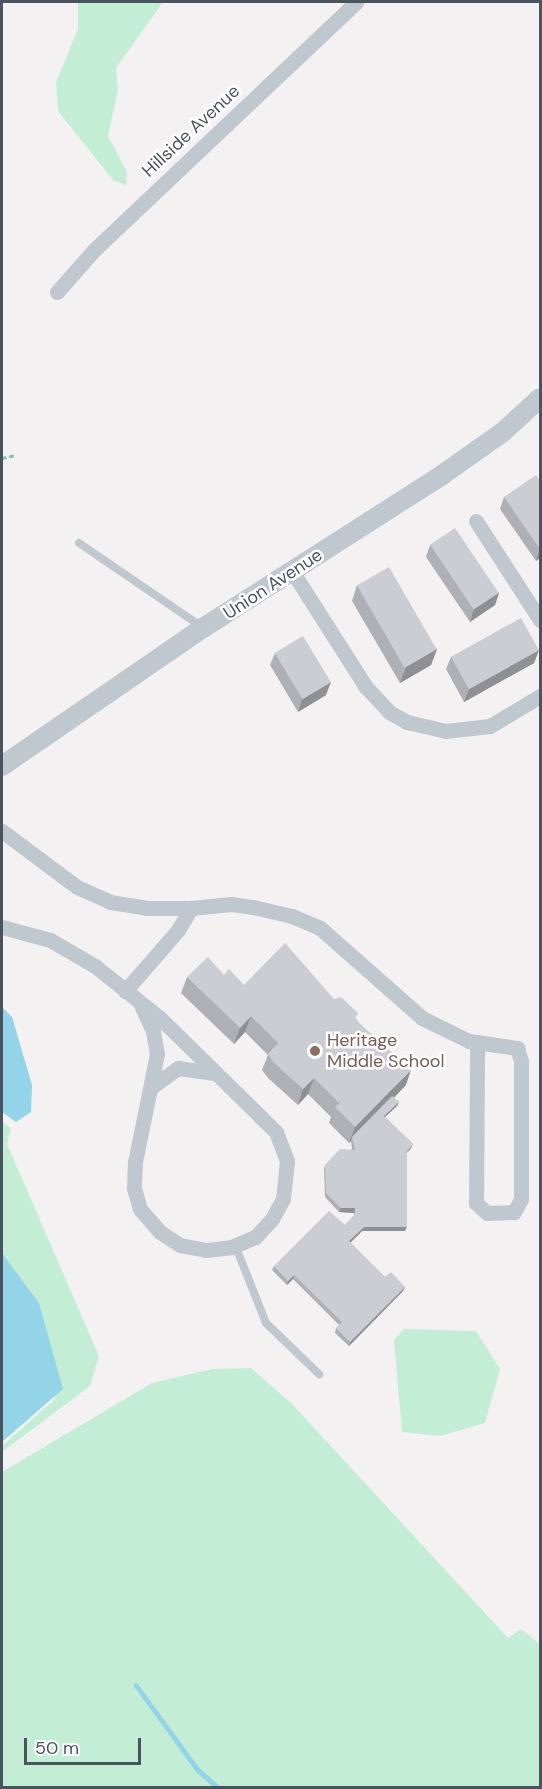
<!DOCTYPE html>
<style>
body{margin:0}
#map{position:relative;width:542px;height:1789px;overflow:hidden;background:#f3f1f1;font-family:"DM Sans",sans-serif}
div>[style]{position:absolute}
[style*='--x']{left:calc(var(--x)*1px);top:calc(var(--y)*1px);width:calc(var(--w)*1px);rotate:calc(var(--a)*1deg)}
.green>*{inset:0;background:#c3eed5}
.water>*{inset:0;background:#93d4e8}
.stream>*{height:4.5px;margin:-2.25px;padding:0 2.25px;transform-origin:2.25px;border-radius:2.25px;background:#93d4e8}
.path>*{height:3px;margin-top:-1.5px;transform-origin:0;background:repeating-linear-gradient(90deg,#7dcaa6 0 4.5px,transparent 0 7.5px)}
.service>*{height:8px;margin:-4px;padding:0 4px;transform-origin:4px;border-radius:4px;background:#c0c8cf}
.minor>*{height:15px;margin:-7.5px;padding:0 7.5px;transform-origin:7.5px;border-radius:7.5px;background:#c0c8cf}
.tertiary>*{height:20px;margin:-10px;padding:0 10px;transform-origin:10px;border-radius:10px;background:#c0c8cf}
.wall>*{inset:0;background:#afb0b5}
.shaded-wall>*{inset:0;background:#8e9094}
.building>*{inset:0;background:#cbcdd3;transform-origin:0 0}
.dots>*{width:16px;height:16px;translate:-50% -50%;box-sizing:border-box;border:3px solid #fff;border-radius:50%}
span{translate:-50% -50%;white-space:nowrap;text-align:center;line-height:1.15;-webkit-text-stroke:5px #fff;paint-order:stroke}
.street-label{font-size:18px;color:#4a545e}
.education-label{font-size:18px;color:#785e54}
.left{translate:0 -50%;text-align:left}
.frame{position:absolute;inset:0;border:3px solid #4a545e;pointer-events:none}
.scale{position:absolute;left:24px;top:1738px;width:117px;height:27px;box-sizing:border-box;border:3px solid #4a545e;border-top:0;padding-left:8px;font-size:18px;line-height:21px;white-space:nowrap;color:#4a545e;-webkit-text-stroke:4px #fff;paint-order:stroke}
</style>
<div id="map">
<div class="green">
<div style="clip-path:polygon(78px 2px,163px 2px,116px 68px,118px 90px,108px 136px,127px 172px,126px 185px,114px 181px,58px 111px,56px 82px,78px 29px)"></div>
<div style="clip-path:polygon(2px 1121px,11px 1129px,7px 1144px,99px 1356px,90px 1386px,2px 1452px,2px 1446px,55px 1399px,39px 1303px,2px 1253px)"></div>
<div style="clip-path:polygon(404px 1329px,476px 1331px,500px 1369px,485px 1423px,440px 1436px,402px 1432px,394px 1340px)"></div>
<div style="clip-path:polygon(251px 1368px,292px 1404px,508px 1638px,521px 1629px,540px 1644px,540px 1787px,2px 1787px,2px 1472px,152px 1383px,212px 1369px)"></div>
</div>
<div class="water">
<div style="clip-path:polygon(2px 1007px,12px 1017px,32px 1085px,31px 1112px,16px 1122px,2px 1112px)"></div>
<div style="clip-path:polygon(2px 1253px,39px 1303px,63px 1389px,2px 1442px)"></div>
</div>
<div class="stream">
<div style="--x:136;--y:1685;--w:105;--a:53.9"></div>
<div style="--x:198;--y:1770;--w:28;--a:41"></div>
</div>
<div class="path">
<div style="--x:2;--y:458;--w:14;--a:-12"></div>
</div>
<div class="service">
<div style="--x:79;--y:543;--w:149;--a:34.3"></div>
<div style="--x:235;--y:1245;--w:84;--a:68.3"></div>
<div style="--x:266;--y:1323;--w:74;--a:43.9"></div>
</div>
<div class="minor">
<div style="--x:57;--y:292;--w:56;--a:-48.6"></div>
<div style="--x:94;--y:250;--w:361;--a:-43.4"></div>
<div style="--x:476;--y:521;--w:118;--a:57.1"></div>
<div style="--x:292;--y:571;--w:138;--a:57.5"></div>
<div style="--x:366;--y:687;--w:34;--a:47"></div>
<div style="--x:389;--y:712;--w:21;--a:29"></div>
<div style="--x:407;--y:722;--w:39;--a:13"></div>
<div style="--x:445;--y:731;--w:45;--a:-6.3"></div>
<div style="--x:490;--y:726;--w:58;--a:-31"></div>
<div style="--x:2;--y:831;--w:94;--a:36.7"></div>
<div style="--x:77;--y:887;--w:36;--a:24"></div>
<div style="--x:110;--y:902;--w:36;--a:9"></div>
<div style="--x:146;--y:908;--w:45;--a:0"></div>
<div style="--x:2;--y:927;--w:50;--a:15.2"></div>
<div style="--x:50;--y:940;--w:52;--a:30"></div>
<div style="--x:95;--y:966;--w:83;--a:38.7"></div>
<div style="--x:160;--y:1018;--w:163;--a:44.5"></div>
<div style="--x:276;--y:1132;--w:31;--a:69"></div>
<div style="--x:287;--y:1161;--w:38;--a:96"></div>
<div style="--x:283;--y:1199;--w:23;--a:119"></div>
<div style="--x:272;--y:1219;--w:25;--a:133"></div>
<div style="--x:255;--y:1237;--w:25;--a:157"></div>
<div style="--x:232;--y:1247;--w:26;--a:173"></div>
<div style="--x:206;--y:1250;--w:26;--a:-169"></div>
<div style="--x:180;--y:1245;--w:24;--a:-147"></div>
<div style="--x:160;--y:1232;--w:30;--a:-131"></div>
<div style="--x:140;--y:1209;--w:22;--a:-106"></div>
<div style="--x:134;--y:1188;--w:26;--a:-88"></div>
<div style="--x:135;--y:1162;--w:110;--a:-78.5"></div>
<div style="--x:157;--y:1054;--w:23;--a:-100"></div>
<div style="--x:153;--y:1031;--w:26;--a:-115"></div>
<div style="--x:125;--y:991;--w:81;--a:-49"></div>
<div style="--x:178;--y:930;--w:26;--a:-59"></div>
<div style="--x:191;--y:908;--w:40;--a:-5.7"></div>
<div style="--x:231;--y:904;--w:22;--a:8"></div>
<div style="--x:253;--y:907;--w:40;--a:13"></div>
<div style="--x:292;--y:916;--w:30;--a:23"></div>
<div style="--x:320;--y:928;--w:136;--a:41.4"></div>
<div style="--x:422;--y:1018;--w:52;--a:26.1"></div>
<div style="--x:469;--y:1041;--w:49;--a:8.3"></div>
<div style="--x:517;--y:1048;--w:14;--a:73"></div>
<div style="--x:521;--y:1061;--w:138;--a:90"></div>
<div style="--x:521;--y:1199;--w:15;--a:118"></div>
<div style="--x:514;--y:1212;--w:27;--a:178"></div>
<div style="--x:487;--y:1213;--w:15;--a:-138"></div>
<div style="--x:476;--y:1203;--w:161;--a:-89.6"></div>
<div style="--x:153;--y:1086;--w:31;--a:-36"></div>
<div style="--x:178;--y:1068;--w:37;--a:8"></div>
</div>
<div class="tertiary">
<div style="--x:2;--y:766;--w:244;--a:-34.5"></div>
<div style="--x:203;--y:628;--w:284;--a:-32.6"></div>
<div style="--x:442;--y:475;--w:75;--a:-35.2"></div>
<div style="--x:503;--y:432;--w:50;--a:-42.6"></div>
</div>
<div class="wall">
<div style="clip-path:polygon(540px 481px,540px 558px,536px 561px,500px 509px,504px 497px)"></div>
<div style="clip-path:polygon(430px 545px,499px 593px,495px 605px,470px 622px,426px 557px)"></div>
<div style="clip-path:polygon(357px 585px,437px 649px,431px 665px,400px 683px,352px 601px)"></div>
<div style="clip-path:polygon(539px 650px,534px 663px,464px 702px,446px 669px,451px 657px)"></div>
<div style="clip-path:polygon(275px 653px,326px 695px,298px 712px,270px 665px)"></div>
<div style="clip-path:polygon(224px 975px,244px 985px,334px 999px,356px 1019px,406px 1085px,394px 1098px,399px 1102px,397px 1106px,385px 1117px,413px 1144px,411px 1149px,407px 1153px,405px 1231px,362px 1231px,350px 1243px,385px 1277px,405px 1287px,403px 1291px,349px 1346px,335px 1333px,336px 1328px,339px 1325px,293px 1279px,287px 1285px,272px 1270px,274px 1266px,345px 1225px,354px 1216px,354px 1213px,339px 1212px,325px 1197px,324px 1169px,325px 1165px,352px 1149px,351px 1141px,349px 1143px,329px 1123px,331px 1117px,308px 1094px,298px 1105px,268px 1078px,262px 1070px,268px 1055px,245px 1032px,234px 1044px,181px 993px,187px 977px)"></div>
</div>
<div class="shaded-wall">
<div style="clip-path:polygon(540px 549px,540px 558px,536px 561px)"></div>
<div style="clip-path:polygon(499px 593px,495px 605px,470px 622px,474px 609px)"></div>
<div style="clip-path:polygon(437px 649px,431px 665px,400px 683px,406px 667px)"></div>
<div style="clip-path:polygon(539px 650px,534px 663px,464px 702px,469px 689px)"></div>
<div style="clip-path:polygon(331px 682px,326px 695px,298px 712px,302px 699px)"></div>
<div style="clip-path:polygon(251px 1016px,245px 1032px,234px 1044px,240px 1028px)"></div>
<div style="clip-path:polygon(411px 1070px,406px 1085px,353px 1139px,352px 1137px,351px 1141px,349px 1143px,355px 1127px)"></div>
<div style="clip-path:polygon(314px 1078px,308px 1094px,298px 1105px,303px 1089px)"></div>
<div style="clip-path:polygon(399px 1102px,397px 1106px,382px 1120px,384px 1116px)"></div>
<div style="clip-path:polygon(341px 1208px,355px 1208px,354px 1213px,339px 1212px)"></div>
<div style="clip-path:polygon(364px 1227px,407px 1227px,405px 1231px,362px 1231px,347px 1246px,349px 1241px)"></div>
<div style="clip-path:polygon(294px 1275px,293px 1279px,287px 1285px,288px 1281px)"></div>
<div style="clip-path:polygon(405px 1287px,403px 1291px,349px 1346px,350px 1342px)"></div>
</div>
<div class="building">
<div style="clip-path:polygon(536px 475px,540px 481px,540px 549px,504px 497px)"></div>
<div style="left:455px;top:528px;width:78px;height:30px;rotate:56deg"></div>
<div style="left:389px;top:567px;width:95px;height:37px;rotate:60deg"></div>
<div style="left:521px;top:618px;width:37px;height:80px;rotate:61deg"></div>
<div style="left:303px;top:636px;width:54px;height:33px;rotate:59deg"></div>
<div style="clip-path:polygon(285px 943px,334px 999px,341px 997px,358px 1013px,355px 1019px,411px 1070px,355px 1127px,335px 1107px,342px 1100px,338px 1102px,314px 1078px,303px 1089px,273px 1062px,268px 1054px,278px 1043px,251px 1016px,240px 1028px,187px 977px,208px 957px,224px 975px,229px 969px,244px 985px)"></div>
<div style="clip-path:polygon(392px 1096px,399px 1102px,384px 1116px,413px 1144px,407px 1150px,407px 1227px,364px 1227px,349px 1241px,385px 1277px,391px 1272px,405px 1287px,350px 1342px,336px 1328px,342px 1322px,294px 1275px,288px 1281px,274px 1266px,329px 1211px,345px 1225px,355px 1214px,355px 1208px,341px 1208px,326px 1193px,325px 1165px,340px 1149px,355px 1150px,352px 1137px)"></div>
</div>
<div class="dots">
<div style="left:315px;top:1051px;background:#8d6e63"></div>
</div>
<div class="street-label">
<span style="left:191px;top:131px;rotate:-43deg">Hillside Avenue</span>
<span style="left:273px;top:584px;rotate:-33deg">Union Avenue</span>
</div>
<div class="education-label">
<span class="left" style="left:327px;top:1051px">Heritage<br>Middle School</span>
</div>
<div class="frame"></div>
<div class="scale">50 m</div>
</div>
